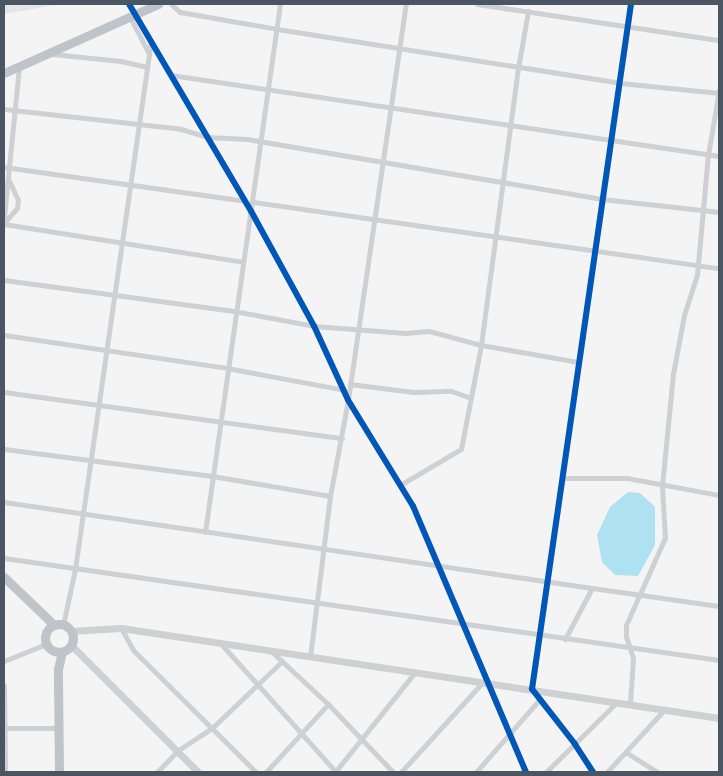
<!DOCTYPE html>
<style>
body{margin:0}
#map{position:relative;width:723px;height:776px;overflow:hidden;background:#f4f4f4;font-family:Manrope,sans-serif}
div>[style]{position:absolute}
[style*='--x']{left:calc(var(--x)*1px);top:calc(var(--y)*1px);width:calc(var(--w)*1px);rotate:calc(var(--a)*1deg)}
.airport>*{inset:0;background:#e4e5e7}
.water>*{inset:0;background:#aee2f0}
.street>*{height:5px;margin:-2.5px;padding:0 2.5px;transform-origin:2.5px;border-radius:2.5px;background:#ced0d2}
.secondary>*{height:7px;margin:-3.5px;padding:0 3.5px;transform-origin:3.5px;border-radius:3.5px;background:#ced0d4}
.highway>*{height:9px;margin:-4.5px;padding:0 4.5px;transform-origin:4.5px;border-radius:4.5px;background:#bec4c9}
.highway>.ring{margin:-4.5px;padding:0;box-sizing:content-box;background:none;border:9px solid #bec4c9;border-radius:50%}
.cycleway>*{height:6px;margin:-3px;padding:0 3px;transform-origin:3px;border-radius:3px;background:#0057b8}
span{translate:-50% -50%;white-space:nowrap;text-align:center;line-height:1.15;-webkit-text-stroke:5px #fff;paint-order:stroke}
.frame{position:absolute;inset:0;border:5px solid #4a5661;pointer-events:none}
</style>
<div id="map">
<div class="airport">
<div style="clip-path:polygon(4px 4px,61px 4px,4px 14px)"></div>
</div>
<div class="water">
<div style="clip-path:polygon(628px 492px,640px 493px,655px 507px,655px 545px,638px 576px,615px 575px,602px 562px,597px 535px,610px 507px)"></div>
</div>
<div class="street">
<div style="--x:129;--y:4;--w:240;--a:59.5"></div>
<div style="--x:251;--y:211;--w:131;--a:61.3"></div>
<div style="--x:314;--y:326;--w:81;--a:65.3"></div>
<div style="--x:348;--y:400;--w:124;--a:58.5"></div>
<div style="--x:413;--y:506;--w:289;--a:67"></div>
<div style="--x:171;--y:4;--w:12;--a:42"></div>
<div style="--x:180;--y:12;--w:98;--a:9.9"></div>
<div style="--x:277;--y:29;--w:347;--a:8.9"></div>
<div style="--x:620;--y:83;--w:100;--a:5.8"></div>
<div style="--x:477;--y:4;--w:245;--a:8.5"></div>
<div style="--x:130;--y:17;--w:42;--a:62.8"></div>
<div style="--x:52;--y:54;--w:69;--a:5.8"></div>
<div style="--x:121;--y:61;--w:27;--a:13"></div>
<div style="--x:171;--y:75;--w:554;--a:8.41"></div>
<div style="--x:4;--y:109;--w:178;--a:6.4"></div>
<div style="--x:181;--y:129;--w:27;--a:17"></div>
<div style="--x:207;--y:137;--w:40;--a:2.9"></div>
<div style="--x:247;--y:139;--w:360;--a:9.6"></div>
<div style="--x:602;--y:199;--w:118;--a:6.3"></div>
<div style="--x:4;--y:167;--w:243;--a:8"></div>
<div style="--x:253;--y:202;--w:471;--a:8.1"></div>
<div style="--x:4;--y:217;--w:151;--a:-84.3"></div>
<div style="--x:4;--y:223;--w:20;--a:-49"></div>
<div style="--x:17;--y:208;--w:8;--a:-83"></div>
<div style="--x:18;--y:200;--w:23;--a:-115"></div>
<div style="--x:4;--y:224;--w:242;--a:9"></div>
<div style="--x:4;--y:280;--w:232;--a:7.7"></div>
<div style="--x:234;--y:311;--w:81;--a:10.6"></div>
<div style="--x:314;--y:326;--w:91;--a:4.4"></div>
<div style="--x:405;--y:333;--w:24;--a:-5"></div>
<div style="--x:429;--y:331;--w:54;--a:15.1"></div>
<div style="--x:481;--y:345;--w:98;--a:9.9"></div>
<div style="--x:4;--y:335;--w:225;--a:8.4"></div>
<div style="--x:227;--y:368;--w:119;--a:10.6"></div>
<div style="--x:350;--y:384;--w:64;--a:7.2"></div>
<div style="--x:413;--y:392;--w:38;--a:-2"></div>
<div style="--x:451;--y:391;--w:21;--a:19"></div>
<div style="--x:4;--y:392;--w:341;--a:7.8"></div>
<div style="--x:4;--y:449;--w:210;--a:7.4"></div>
<div style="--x:212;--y:476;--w:120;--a:9.6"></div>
<div style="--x:563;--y:478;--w:64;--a:0"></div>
<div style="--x:627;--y:478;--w:94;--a:10.5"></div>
<div style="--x:400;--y:485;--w:71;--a:-30.5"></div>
<div style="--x:461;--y:449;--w:106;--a:-79.1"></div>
<div style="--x:481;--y:345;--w:279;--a:-82.4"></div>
<div style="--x:518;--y:68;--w:58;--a:-80"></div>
<div style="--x:4;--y:502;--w:594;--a:8.32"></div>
<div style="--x:592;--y:588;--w:58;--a:117.9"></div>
<div style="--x:205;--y:532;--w:533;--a:-81.92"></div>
<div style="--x:4;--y:558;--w:722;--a:8.12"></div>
<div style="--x:592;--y:588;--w:128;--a:8.1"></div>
<div style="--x:63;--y:625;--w:57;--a:-77.9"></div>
<div style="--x:75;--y:569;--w:534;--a:-81.82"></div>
<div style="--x:121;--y:628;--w:25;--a:61"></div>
<div style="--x:133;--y:650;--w:173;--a:44.8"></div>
<div style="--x:222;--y:645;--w:171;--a:48.1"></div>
<div style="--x:272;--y:652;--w:76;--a:42.9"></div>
<div style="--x:328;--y:704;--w:94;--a:46.3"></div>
<div style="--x:310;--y:657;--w:162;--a:-82.9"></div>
<div style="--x:330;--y:496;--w:98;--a:-79.4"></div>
<div style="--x:348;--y:400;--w:400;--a:-81.7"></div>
<div style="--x:4;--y:661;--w:45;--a:-22"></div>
<div style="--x:4;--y:685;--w:87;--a:89.3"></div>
<div style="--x:630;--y:703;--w:45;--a:-86.2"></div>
<div style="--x:633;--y:658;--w:22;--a:-108"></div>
<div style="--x:626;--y:637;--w:12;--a:-90"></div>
<div style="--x:626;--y:625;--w:95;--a:-65.9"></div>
<div style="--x:665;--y:538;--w:52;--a:-93.3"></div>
<div style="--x:662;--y:486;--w:113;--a:-84.4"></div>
<div style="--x:673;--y:374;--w:60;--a:-79.4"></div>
<div style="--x:684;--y:315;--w:42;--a:-72"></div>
<div style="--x:697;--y:275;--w:121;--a:-84.8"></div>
<div style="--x:708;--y:155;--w:66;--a:-80.4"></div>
<div style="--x:4;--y:728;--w:53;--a:0"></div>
<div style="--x:627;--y:753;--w:36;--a:32"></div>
<div style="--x:157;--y:772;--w:29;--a:-46"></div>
<div style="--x:177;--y:751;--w:42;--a:-33.3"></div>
<div style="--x:212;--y:728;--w:97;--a:-43.7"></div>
<div style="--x:266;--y:772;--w:92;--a:-47.6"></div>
<div style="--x:335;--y:772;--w:128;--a:-51.3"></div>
<div style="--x:401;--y:772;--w:122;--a:-47.7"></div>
<div style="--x:476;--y:772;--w:97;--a:-48.8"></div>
<div style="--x:546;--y:772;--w:100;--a:-44.6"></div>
<div style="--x:593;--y:772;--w:33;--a:-123"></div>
<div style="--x:575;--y:744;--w:70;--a:-128"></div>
<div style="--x:532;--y:689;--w:692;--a:-81.78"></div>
<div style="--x:607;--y:772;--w:86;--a:-47.4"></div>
</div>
<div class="secondary">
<div style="--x:71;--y:631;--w:50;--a:-3.4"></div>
<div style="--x:121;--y:628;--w:605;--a:8.56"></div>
<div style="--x:71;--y:645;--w:180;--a:45"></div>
</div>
<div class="highway">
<div style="--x:4;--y:73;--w:169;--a:-24.1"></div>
<div style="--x:4;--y:577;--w:69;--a:43.8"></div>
<div class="ring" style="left:45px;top:624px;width:19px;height:19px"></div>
<div style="--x:59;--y:772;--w:103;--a:-90.6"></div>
<div style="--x:58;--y:669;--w:17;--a:-77"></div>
</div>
<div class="cycleway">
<div style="--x:129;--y:4;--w:240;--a:59.5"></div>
<div style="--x:251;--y:211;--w:131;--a:61.3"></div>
<div style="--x:314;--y:326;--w:81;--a:65.3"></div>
<div style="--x:348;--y:400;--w:124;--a:58.5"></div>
<div style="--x:413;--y:506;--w:289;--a:67"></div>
<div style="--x:593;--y:772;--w:33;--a:-123"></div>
<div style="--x:575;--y:744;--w:70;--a:-128"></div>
<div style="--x:532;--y:689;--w:692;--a:-81.78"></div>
</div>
<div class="frame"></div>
</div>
